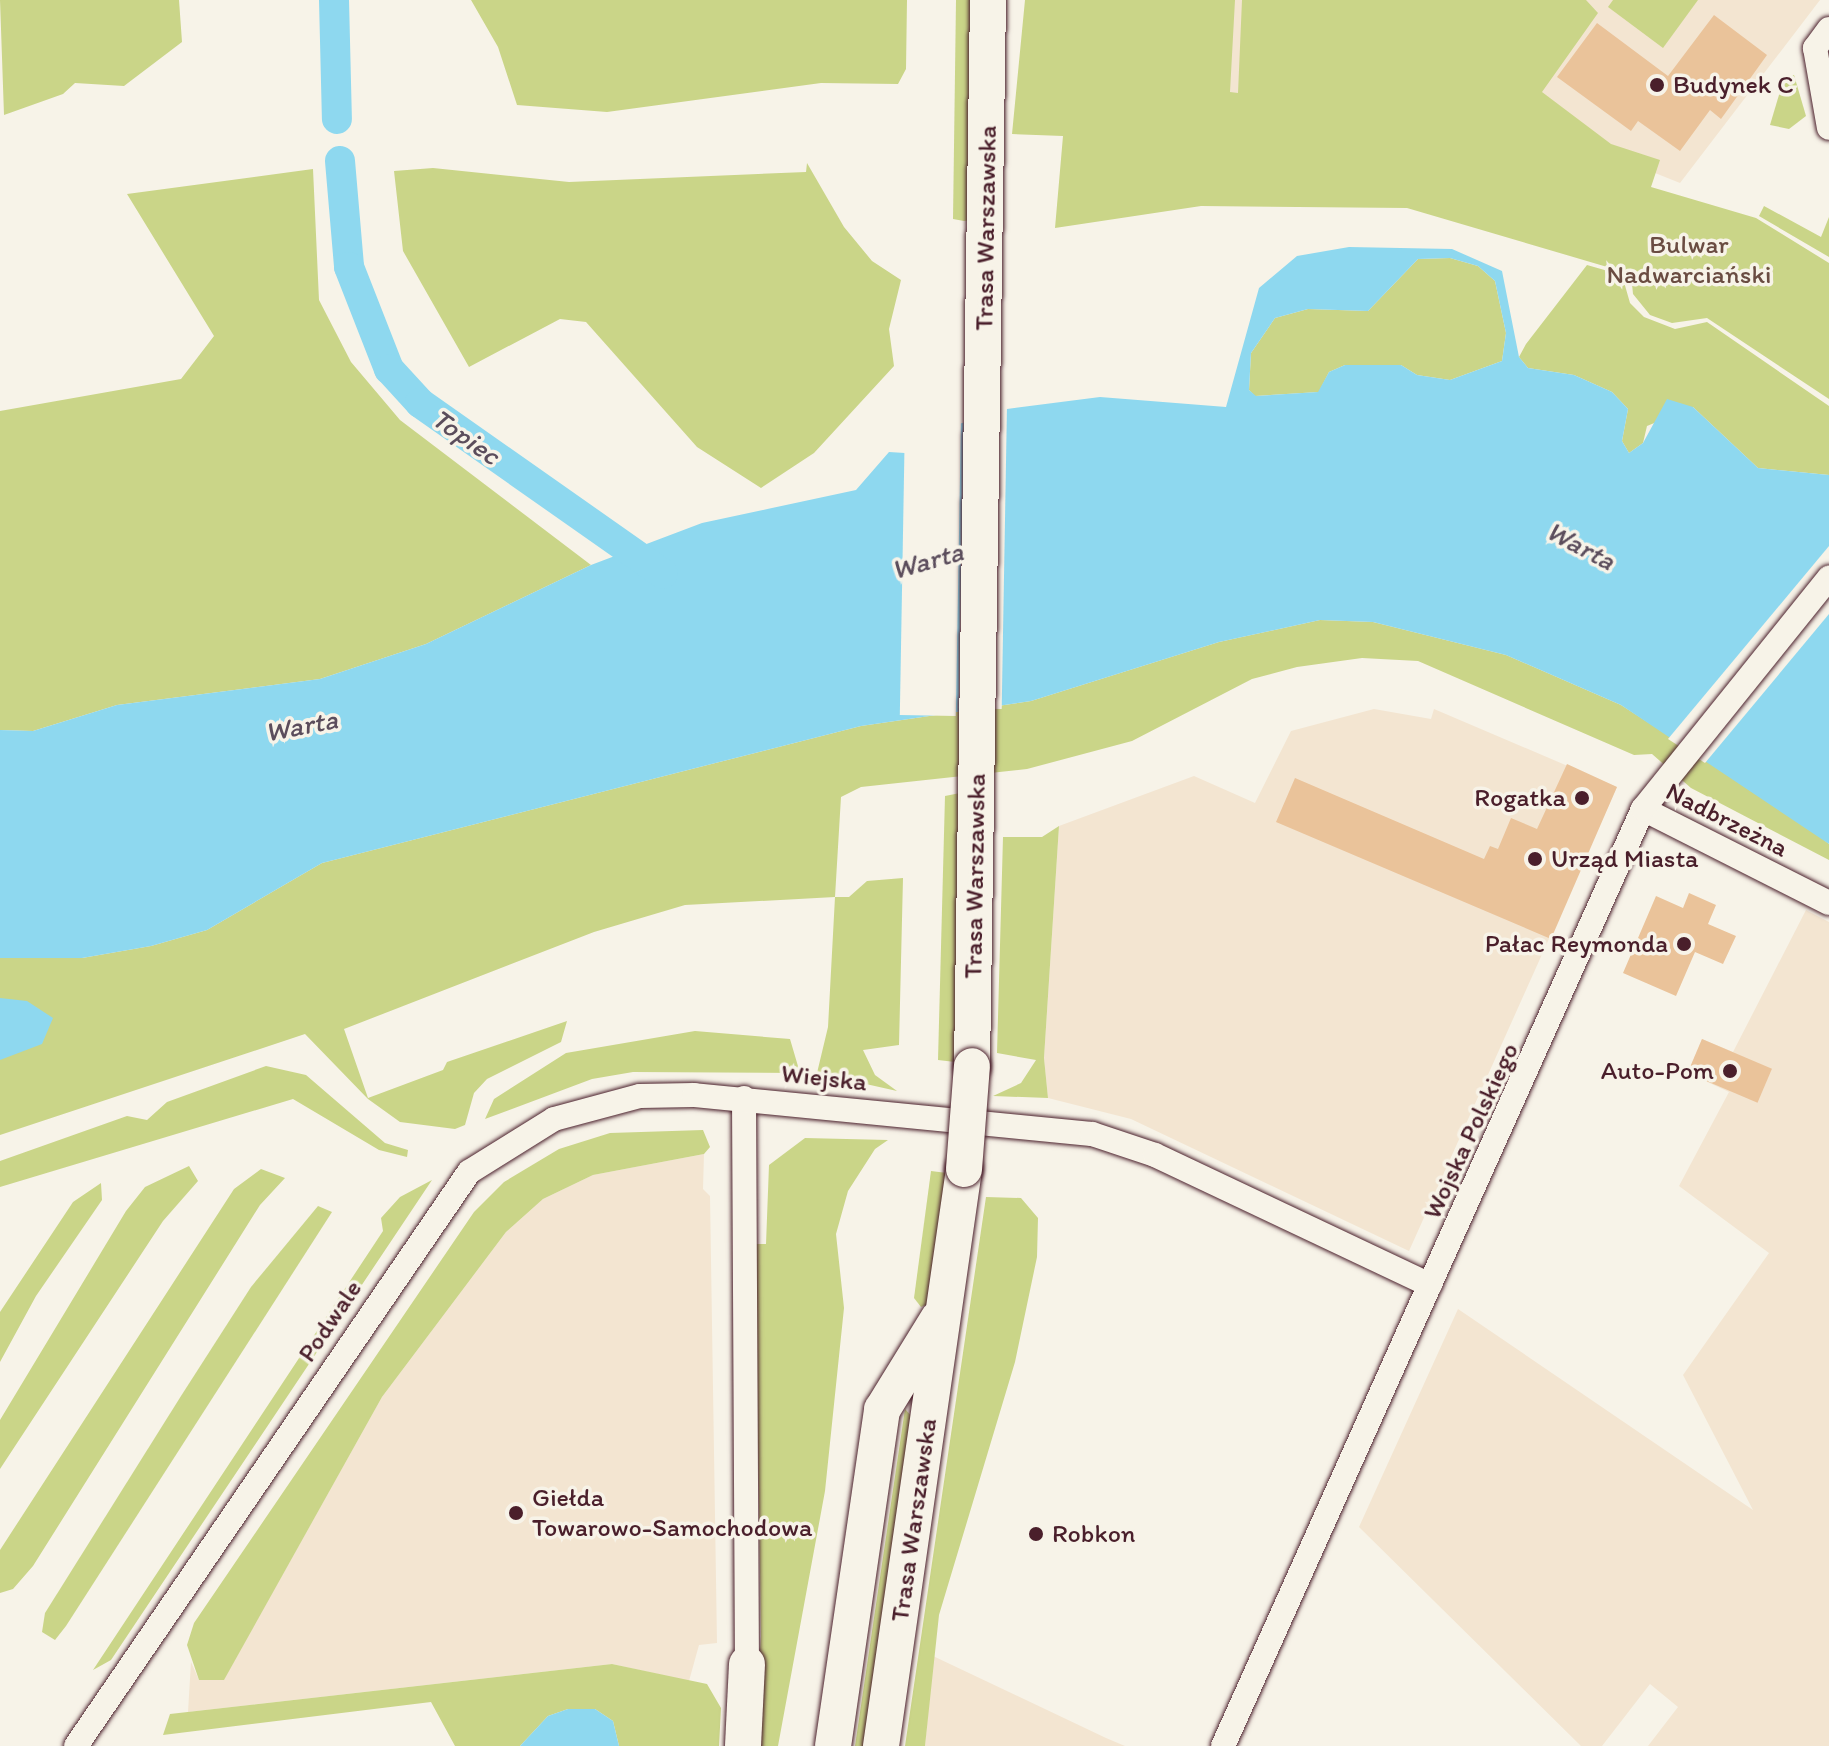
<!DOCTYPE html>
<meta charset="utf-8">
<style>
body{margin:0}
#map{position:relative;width:1829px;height:1746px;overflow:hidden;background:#f7f3e8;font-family:Itim,sans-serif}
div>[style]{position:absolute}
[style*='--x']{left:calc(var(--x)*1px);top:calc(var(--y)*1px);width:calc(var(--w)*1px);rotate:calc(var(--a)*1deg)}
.built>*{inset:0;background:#f3e5d1}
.green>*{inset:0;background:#cad588}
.water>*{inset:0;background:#8ed8ef}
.pier>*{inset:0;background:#f7f3e8;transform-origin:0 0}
.canal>*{height:30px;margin:-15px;padding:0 15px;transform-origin:15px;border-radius:15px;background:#8ed8ef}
.building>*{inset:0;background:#eac39a;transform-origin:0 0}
.roads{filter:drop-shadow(0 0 2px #4a1f2b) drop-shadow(0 0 2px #4a1f2b)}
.minor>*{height:24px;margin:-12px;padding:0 12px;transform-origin:12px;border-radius:12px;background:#f7f3e8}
.primary>*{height:36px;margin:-18px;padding:0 18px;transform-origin:18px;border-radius:18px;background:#f7f3e8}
.bridges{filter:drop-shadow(0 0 2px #4a1f2b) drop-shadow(0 0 2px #4a1f2b)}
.primary-bridge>*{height:36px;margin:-18px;padding:0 18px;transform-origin:18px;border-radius:18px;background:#f7f3e8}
.dots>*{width:22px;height:22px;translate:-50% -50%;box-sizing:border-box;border:4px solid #f7f3e8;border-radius:50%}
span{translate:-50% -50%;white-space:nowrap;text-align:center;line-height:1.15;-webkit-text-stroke:7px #f7f3e8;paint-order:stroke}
.poi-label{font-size:26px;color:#4a1f2b}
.left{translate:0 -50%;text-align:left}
.right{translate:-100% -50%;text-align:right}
.street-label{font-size:26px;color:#4a1f2b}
.park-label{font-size:26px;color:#6a4c42}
.water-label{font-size:28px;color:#5b4d5c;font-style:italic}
</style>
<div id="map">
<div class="built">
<div style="clip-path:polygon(1219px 0,1820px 0,1680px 183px,1600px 151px,1202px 103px)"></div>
<div style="clip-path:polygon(1374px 709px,1431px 719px,1434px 709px,1617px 787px,1409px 1251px,1131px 1119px,1048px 1098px,1044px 1058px,1059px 826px,1194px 776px,1255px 803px,1291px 731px)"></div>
<div style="clip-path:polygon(1806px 910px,1829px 922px,1829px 1746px,1648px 1746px,1678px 1707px,1650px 1684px,1602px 1746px,1581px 1746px,1359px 1527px,1458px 1309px,1753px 1510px,1683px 1375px,1769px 1253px,1679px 1186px,1729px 1092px,1688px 1073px,1702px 1039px,1733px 1052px)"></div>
<div style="clip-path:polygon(704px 1154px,703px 1189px,710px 1196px,717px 1643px,699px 1645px,689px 1681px,612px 1664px,188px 1712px,191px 1662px,199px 1680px,224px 1679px,382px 1397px,506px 1232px,543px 1199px,593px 1175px)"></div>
<div style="clip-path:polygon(933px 1656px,1106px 1738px,1125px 1746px,925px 1746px)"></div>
</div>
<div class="green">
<div style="clip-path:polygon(0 0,179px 0,182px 42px,124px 86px,75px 83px,63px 94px,4px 115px)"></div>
<div style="clip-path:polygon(471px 0,907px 0,906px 69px,898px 84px,821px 83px,607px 112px,517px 105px,498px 47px)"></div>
<div style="clip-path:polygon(956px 0,975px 0,972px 220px,964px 221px,953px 219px)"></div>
<div style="clip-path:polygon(1025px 0,1235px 0,1230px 92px,1238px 93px,1242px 0,1586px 0,1598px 13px,1542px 92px,1611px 144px,1660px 160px,1651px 187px,1756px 218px,1829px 263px,1829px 399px,1707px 318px,1672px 323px,1650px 315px,1633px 294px,1631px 274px,1407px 208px,1201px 206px,1055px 228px,1063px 136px,1012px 134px)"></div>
<div style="clip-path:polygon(1613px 0,1698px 0,1663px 48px,1608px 7px)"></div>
<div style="clip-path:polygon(1794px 75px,1806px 116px,1789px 129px,1770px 125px,1784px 78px)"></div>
<div style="clip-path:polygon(807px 163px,844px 227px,872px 261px,901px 280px,889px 329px,894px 366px,814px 453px,761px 488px,697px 447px,586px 322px,560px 319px,469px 367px,403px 251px,394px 171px,433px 168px,569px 182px,806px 172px)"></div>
<div style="clip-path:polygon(313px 169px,319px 300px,351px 362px,400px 420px,591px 565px,426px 644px,320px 679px,117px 705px,33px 731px,0 730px,0 411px,181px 379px,214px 336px,127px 194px)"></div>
<div style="clip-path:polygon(1764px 206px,1821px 237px,1829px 217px,1829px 257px,1759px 216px)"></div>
<div style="clip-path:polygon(1450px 258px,1478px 266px,1495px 281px,1506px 333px,1502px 361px,1450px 380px,1417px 375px,1401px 365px,1345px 365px,1329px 372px,1319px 392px,1255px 396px,1249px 390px,1251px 353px,1275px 318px,1308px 309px,1368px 311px,1418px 259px)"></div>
<div style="clip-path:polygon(1587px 265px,1622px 275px,1630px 303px,1644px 317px,1675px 329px,1707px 322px,1829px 406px,1829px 475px,1758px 468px,1693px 407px,1647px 426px,1643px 443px,1629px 453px,1622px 441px,1628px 409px,1612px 392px,1574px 375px,1528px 368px,1519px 357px,1526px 344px)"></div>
<div style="clip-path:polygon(1320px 620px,1373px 622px,1506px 655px,1621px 705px,1795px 817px,1829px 844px,1829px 860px,1691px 788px,1652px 754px,1634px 755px,1418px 661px,1362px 658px,1297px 667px,1252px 679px,1132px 741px,1027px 769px,861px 787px,841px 797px,835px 897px,849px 897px,867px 881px,903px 878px,899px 1045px,863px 1050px,875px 1075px,897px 1091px,817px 1073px,828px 1027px,835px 897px,685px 905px,594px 932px,344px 1029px,368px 1098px,443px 1070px,447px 1062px,567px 1021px,561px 1042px,487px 1079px,474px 1093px,465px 1125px,455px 1129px,400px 1122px,368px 1099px,305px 1034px,0 1135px,0 958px,82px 958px,151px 946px,207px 930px,322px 863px,861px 726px,1031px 701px,1219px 642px)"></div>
<div style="clip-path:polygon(960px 793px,955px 1062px,938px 1060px,945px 796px)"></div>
<div style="clip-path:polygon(1059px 826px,1044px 1058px,1048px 1098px,993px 1096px,1021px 1083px,1036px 1060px,997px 1053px,1003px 837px,1042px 837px)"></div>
<div style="clip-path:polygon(695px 1031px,790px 1039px,800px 1073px,633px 1072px,592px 1079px,485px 1119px,494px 1099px,566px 1053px)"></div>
<div style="clip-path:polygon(266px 1066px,306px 1075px,385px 1143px,408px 1150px,407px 1157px,379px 1150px,293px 1099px,0 1187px,0 1161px,127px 1116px,147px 1120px,167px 1102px)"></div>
<div style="clip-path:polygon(703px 1130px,710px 1147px,704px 1154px,593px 1175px,543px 1199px,506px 1232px,382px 1397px,224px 1680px,199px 1680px,187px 1645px,194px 1623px,474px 1212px,504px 1182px,559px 1149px,610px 1133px)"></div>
<div style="clip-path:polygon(805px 1138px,888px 1140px,875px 1149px,848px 1191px,836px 1234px,844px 1308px,825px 1491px,778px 1746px,754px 1746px,761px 1636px,755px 1244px,766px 1244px,769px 1165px)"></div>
<div style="clip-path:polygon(189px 1166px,198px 1181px,163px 1221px,0 1469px,0 1420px,126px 1211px,145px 1187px)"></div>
<div style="clip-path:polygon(261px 1169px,285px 1178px,260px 1205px,33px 1566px,13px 1589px,0 1593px,0 1550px,234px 1189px)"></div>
<div style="clip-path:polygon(931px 1171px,947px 1173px,928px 1304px,921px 1307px,914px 1298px)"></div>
<div style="clip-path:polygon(432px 1180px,111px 1660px,93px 1670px,383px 1231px,381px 1218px,400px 1197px)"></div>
<div style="clip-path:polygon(101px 1183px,102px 1200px,36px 1296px,0 1362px,0 1312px,73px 1202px)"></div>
<div style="clip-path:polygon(986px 1197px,1021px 1198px,1038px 1218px,1037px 1257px,1015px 1362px,939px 1615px,925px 1746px,905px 1746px)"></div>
<div style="clip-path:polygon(318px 1206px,332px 1212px,66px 1626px,55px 1640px,42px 1632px,45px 1613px,181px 1396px,251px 1287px)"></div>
<div style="clip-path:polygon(905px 1409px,916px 1421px,866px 1746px,855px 1746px)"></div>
<div style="clip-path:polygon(612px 1664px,707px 1684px,721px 1708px,719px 1746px,619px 1746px,613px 1721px,595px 1709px,568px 1709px,548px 1716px,520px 1746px,455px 1746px,431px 1702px,163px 1735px,170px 1714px)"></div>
</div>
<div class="water">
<div style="clip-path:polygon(evenodd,1349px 247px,1452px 249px,1502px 271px,1519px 357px,1528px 368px,1574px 375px,1612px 392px,1628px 409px,1622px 441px,1629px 453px,1643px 443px,1667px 399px,1693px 407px,1758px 468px,1829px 475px,1829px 844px,1621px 705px,1506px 655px,1373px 622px,1320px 620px,1219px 642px,1031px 701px,861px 726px,322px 863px,207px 930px,151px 946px,82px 958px,0 958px,0 730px,33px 731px,117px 705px,320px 679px,426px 644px,591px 565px,702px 523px,856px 490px,889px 452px,905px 453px,943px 429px,1007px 409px,1100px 397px,1226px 407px,1259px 288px,1297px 256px,1349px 247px,1450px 258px,1478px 266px,1495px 281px,1506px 333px,1502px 361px,1450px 380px,1417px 375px,1401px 365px,1345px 365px,1329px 372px,1318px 392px,1256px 396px,1249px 390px,1251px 353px,1275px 318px,1308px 309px,1368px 311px,1418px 259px,1450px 258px)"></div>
<div style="clip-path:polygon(0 998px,27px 1001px,53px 1018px,42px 1044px,0 1060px)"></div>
<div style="clip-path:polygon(568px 1709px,595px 1709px,613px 1721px,619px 1746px,520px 1746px,548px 1716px)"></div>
</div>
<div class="pier">
<div style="left:1007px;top:405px;width:304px;height:43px;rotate:91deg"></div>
<div style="left:961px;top:419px;width:297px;height:56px;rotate:91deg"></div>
<div style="clip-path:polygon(1829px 546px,1829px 614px,1705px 763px,1668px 739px)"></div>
</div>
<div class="canal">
<div style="--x:334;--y:0;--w:119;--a:88.6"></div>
<div style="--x:340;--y:161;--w:106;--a:85.1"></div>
<div style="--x:349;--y:267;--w:110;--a:68.6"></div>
<div style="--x:389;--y:369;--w:46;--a:47.6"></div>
<div style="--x:420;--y:403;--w:297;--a:35.1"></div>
</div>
<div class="building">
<div style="clip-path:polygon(1714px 15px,1767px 55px,1721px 119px,1710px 110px,1680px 151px,1638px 121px,1631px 131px,1557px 77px,1597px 23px,1668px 76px)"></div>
<div style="clip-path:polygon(1567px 764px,1617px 787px,1551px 939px,1276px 822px,1295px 778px,1484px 859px,1490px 846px,1498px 849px,1511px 818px,1537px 829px)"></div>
<div style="clip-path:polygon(1689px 893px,1716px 905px,1708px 924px,1736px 936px,1723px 964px,1695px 952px,1676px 996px,1623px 973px,1656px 896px,1683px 908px)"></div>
<div style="left:1702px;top:1039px;width:76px;height:37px;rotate:23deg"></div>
</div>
<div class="roads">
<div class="minor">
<div style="--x:1829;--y:29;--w:24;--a:126"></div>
<div style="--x:1815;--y:48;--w:81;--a:80.1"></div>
<div style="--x:1643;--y:809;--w:208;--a:26.8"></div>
<div style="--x:744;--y:1098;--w:566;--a:89.7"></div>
<div style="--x:76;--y:1746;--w:696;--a:-55.6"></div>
<div style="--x:469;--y:1172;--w:100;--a:-31.9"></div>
<div style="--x:554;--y:1119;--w:89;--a:-15"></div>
<div style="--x:640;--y:1096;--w:54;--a:-1.1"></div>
<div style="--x:694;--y:1095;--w:400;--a:5.6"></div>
<div style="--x:1092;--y:1134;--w:66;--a:18.4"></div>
<div style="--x:1155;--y:1155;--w:304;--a:25.3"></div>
<div style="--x:1223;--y:1746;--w:1027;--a:-65.86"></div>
<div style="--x:1643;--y:809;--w:297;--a:-51.2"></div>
</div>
<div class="primary">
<div style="--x:972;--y:1066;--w:1066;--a:-89.14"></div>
<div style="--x:743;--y:1746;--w:82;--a:-87.2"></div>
<div style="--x:833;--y:1746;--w:340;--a:-81.7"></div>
<div style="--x:882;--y:1410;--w:107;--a:-58.4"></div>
<div style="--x:881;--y:1746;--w:583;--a:-81.81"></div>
</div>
</div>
<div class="bridges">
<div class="primary-bridge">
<div style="--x:964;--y:1169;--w:103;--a:-85.6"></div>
</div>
</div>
<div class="dots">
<div style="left:1657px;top:85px;background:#4a1f2b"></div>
<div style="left:1582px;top:798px;background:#4a1f2b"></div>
<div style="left:1535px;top:859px;background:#4a1f2b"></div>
<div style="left:1684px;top:944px;background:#4a1f2b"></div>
<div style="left:1730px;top:1071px;background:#4a1f2b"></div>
<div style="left:516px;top:1513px;background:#4a1f2b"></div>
<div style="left:1036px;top:1534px;background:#4a1f2b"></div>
</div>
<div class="poi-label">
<span class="left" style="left:1673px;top:85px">Budynek C</span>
<span class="right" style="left:1566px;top:798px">Rogatka</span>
<span class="left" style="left:1551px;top:859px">Urząd Miasta</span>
<span class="right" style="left:1668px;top:944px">Pałac Reymonda</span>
<span class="right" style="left:1714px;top:1071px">Auto-Pom</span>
<span class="left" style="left:532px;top:1513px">Giełda<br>Towarowo-Samochodowa</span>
<span class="left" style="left:1052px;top:1534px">Robkon</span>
</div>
<div class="street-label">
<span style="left:986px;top:228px;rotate:-89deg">Trasa Warszawska</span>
<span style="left:1727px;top:820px;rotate:27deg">Nadbrzeżna</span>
<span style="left:975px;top:876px;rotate:-89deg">Trasa Warszawska</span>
<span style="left:824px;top:1078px;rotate:6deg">Wiejska</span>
<span style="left:1471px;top:1131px;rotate:-65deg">Wojska Polskiego</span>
<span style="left:330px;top:1321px;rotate:-56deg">Podwale</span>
<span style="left:914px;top:1520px;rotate:-82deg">Trasa Warszawska</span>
</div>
<div class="park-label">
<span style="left:1689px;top:260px">Bulwar<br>Nadwarciański</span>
</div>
<div class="water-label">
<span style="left:466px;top:436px;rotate:35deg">Topiec</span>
<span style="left:1581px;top:545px;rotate:28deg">Warta</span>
<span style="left:927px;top:560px;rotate:-16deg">Warta</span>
<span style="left:301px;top:725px;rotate:-11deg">Warta</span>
</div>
</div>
